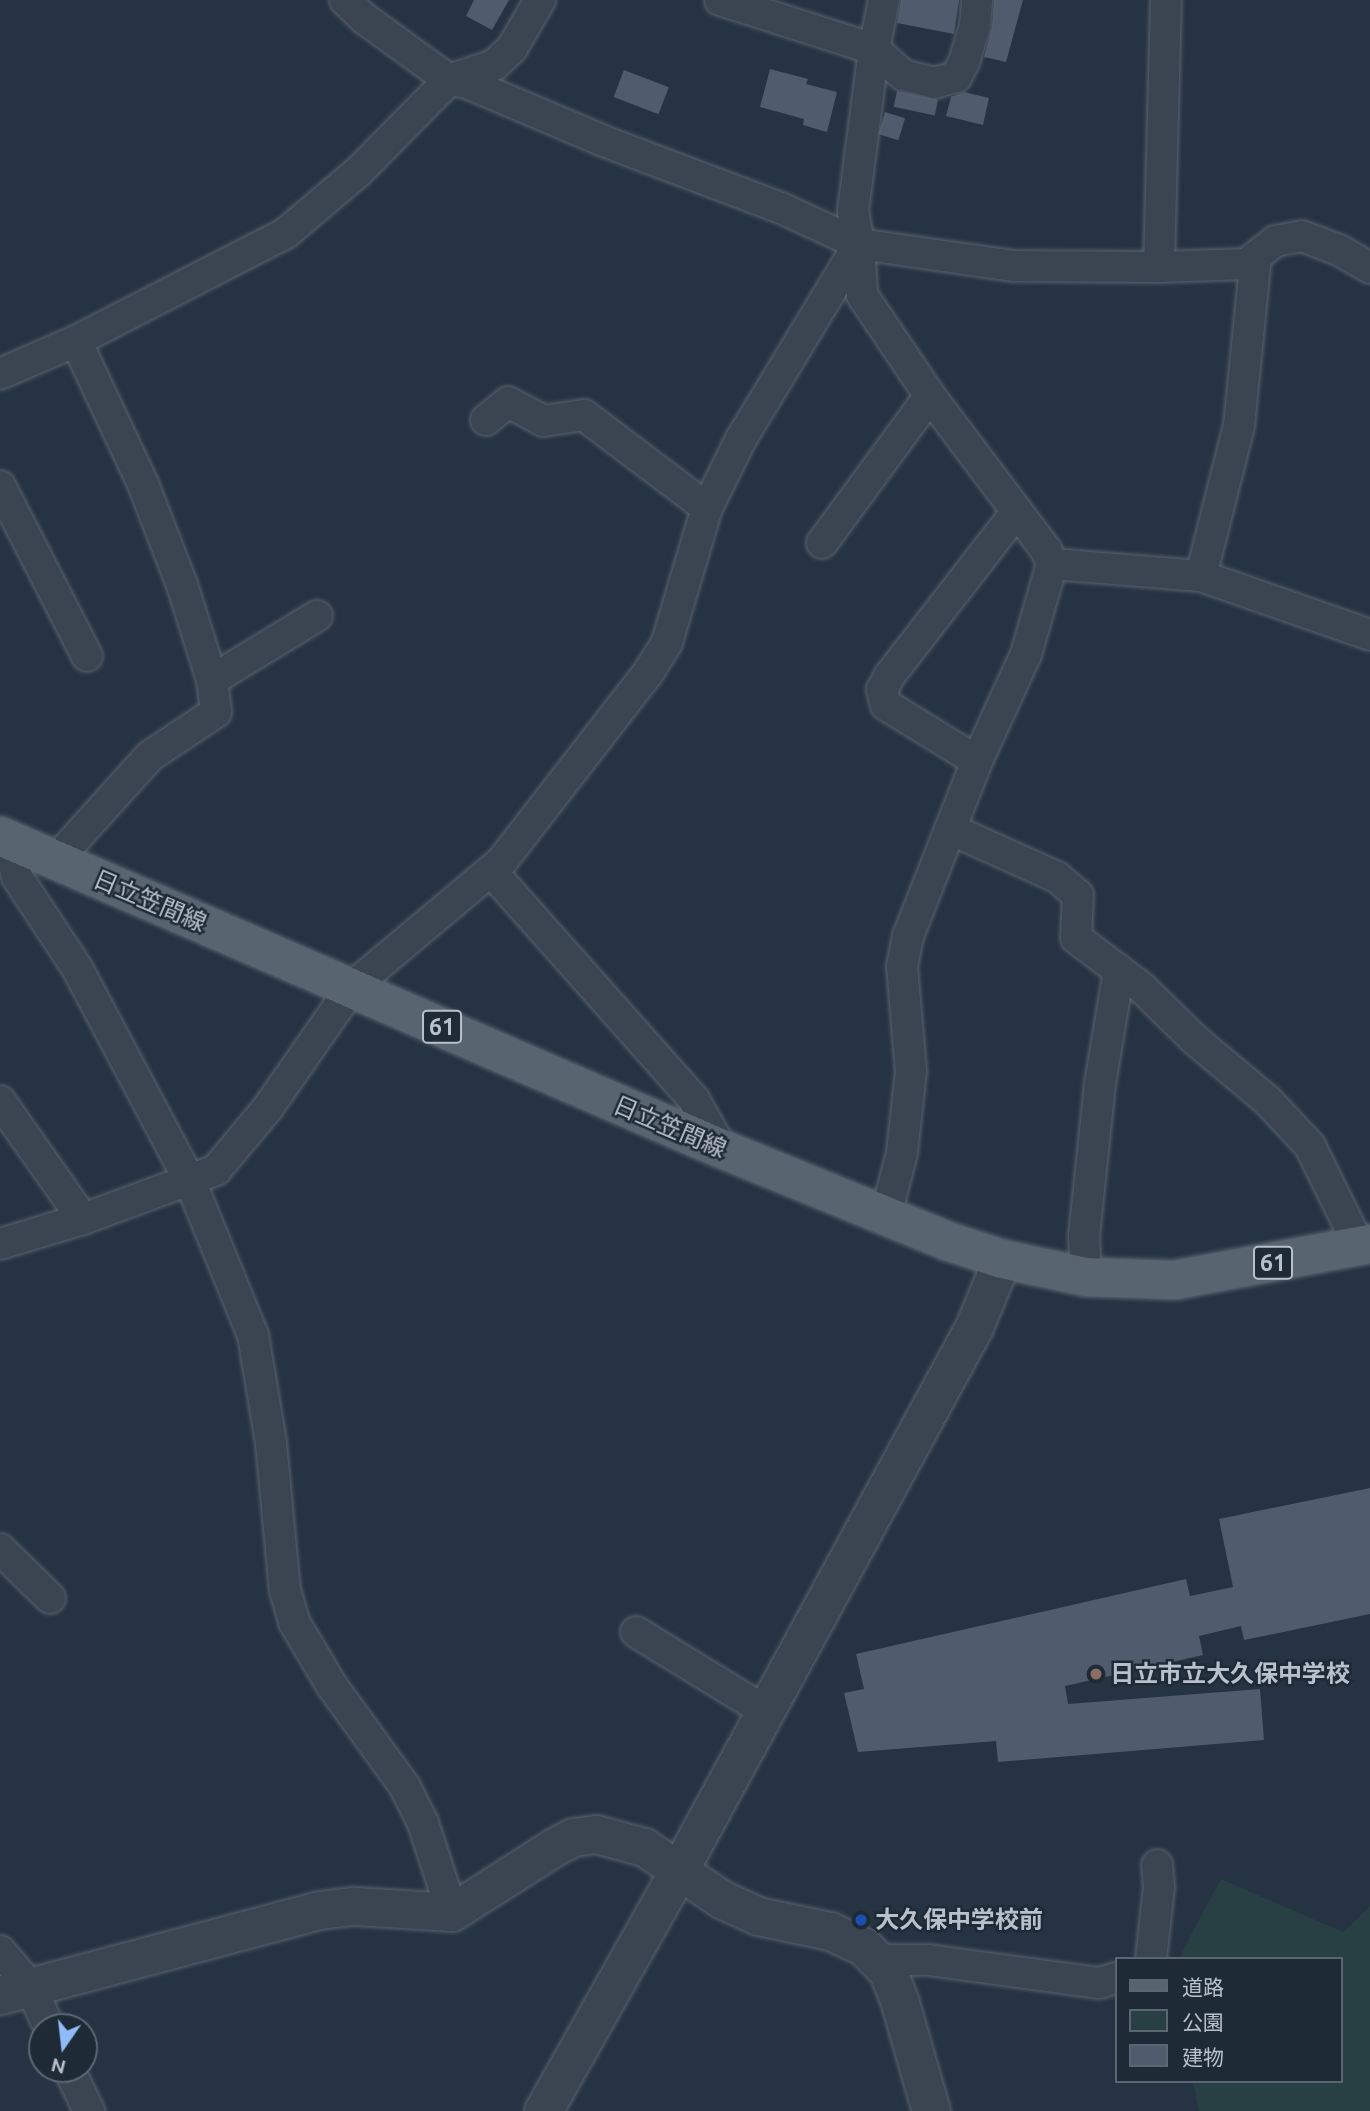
<!DOCTYPE html>
<meta charset="utf-8">
<style>
body{margin:0}
#map{position:relative;width:1370px;height:2111px;overflow:hidden;background:#263342;font-family:Ubuntu,"Noto Sans JP",sans-serif}
div>[style]{position:absolute}
[style*='--x']{left:calc(var(--x)*1px);top:calc(var(--y)*1px);width:calc(var(--w)*1px);rotate:calc(var(--a)*1deg)}
.green>*{inset:0;background:#284043}
.building>*{inset:0;background:#505c6d;transform-origin:0 0}
.roads{filter:drop-shadow(0 0 2px #59636f) drop-shadow(0 0 2px #59636f)}
.minor>*{height:30px;margin:-15px;padding:0 15px;transform-origin:15px;border-radius:15px;background:#3b4551}
.tertiary>*{height:37px;margin:-18.5px;padding:0 18.5px;transform-origin:18.5px;border-radius:18.5px;background:#3b4551}
.primary>*{height:38px;margin:-19px;padding:0 19px;transform-origin:19px;border-radius:19px;background:#596471}
.dots>*{width:19px;height:19px;translate:-50% -50%;box-sizing:border-box;border:4px solid #1f2a37;border-radius:50%}
span{translate:-50% -50%;white-space:nowrap;text-align:center;line-height:1.15;-webkit-text-stroke:5px #1f2a37;paint-order:stroke}
.shield-label span{padding:2px 5px;background:#1f2a37;border:2px solid;border-radius:5px;-webkit-text-stroke-width:0}
.shield-label{font-size:23px;color:#b8c0cb;font-weight:700}
.street-label{font-size:24px;color:#b8c0cb}
.poi-label{font-size:24px;color:#b8c0cb;font-weight:700}
.left{translate:0 -50%;text-align:left}
.legend{position:absolute;left:1115px;top:1957px;width:228px;height:126px;box-sizing:border-box;background:#1f2a37;border:2px solid #5c6672;margin:0;padding:9px 12px;list-style:none;font-size:21px;color:#b8c0cb}
.legend li{display:flex;align-items:center;gap:14px;height:35px}
.legend b{width:35px;border:2px solid #5c6672}
.north{position:absolute;left:28px;top:2013px;width:70px;height:70px;box-sizing:border-box;background:#1f2a37;border:2px solid #5c6672;border-radius:50%;rotate:194deg;font-size:19px;font-weight:700;line-height:28px;text-align:center;color:#b8c0cb}
.north::after{content:'';display:block;margin:auto;width:24px;height:32px;background:#90bbf8;clip-path:polygon(50% 0,100% 100%,50% 72%,0 100%)}
</style>
<div id="map">
<div class="green">
<div style="clip-path:polygon(1221px 1879px,1343px 1932px,1370px 1906px,1370px 2111px,1199px 2111px,1193px 2081px,1340px 2081px,1340px 1959px,1178px 1959px)"></div>
</div>
<div class="building">
<div style="clip-path:polygon(474px 0,509px 0,492px 30px,466px 16px)"></div>
<div style="clip-path:polygon(901px 0,959px 0,954px 34px,897px 23px)"></div>
<div style="clip-path:polygon(994px 0,1023px 0,1006px 62px,984px 57px,992px 27px)"></div>
<div style="clip-path:polygon(770px 69px,808px 79px,806px 84px,837px 92px,827px 132px,803px 125px,804px 119px,760px 107px)"></div>
<div style="left:624px;top:70px;width:48px;height:29px;rotate:21deg"></div>
<div style="left:897px;top:91px;width:42px;height:16px;rotate:12deg"></div>
<div style="clip-path:polygon(964px 92px,989px 98px,983px 125px,946px 116px,951px 97px)"></div>
<div style="left:885px;top:112px;width:21px;height:23px;rotate:17deg"></div>
<div style="clip-path:polygon(1370px 1488px,1370px 1614px,1244px 1640px,1241px 1626px,1199px 1636px,1203px 1655px,1065px 1686px,1068px 1704px,1260px 1689px,1264px 1740px,998px 1762px,996px 1741px,858px 1752px,844px 1693px,864px 1689px,856px 1654px,1186px 1579px,1190px 1596px,1233px 1587px,1219px 1519px)"></div>
</div>
<div class="roads">
<div class="minor">
<div style="--x:345;--y:0;--w:28;--a:44"></div>
<div style="--x:365;--y:19;--w:104;--a:36"></div>
<div style="--x:449;--y:80;--w:18;--a:9"></div>
<div style="--x:467;--y:83;--w:146;--a:23"></div>
<div style="--x:601;--y:140;--w:192;--a:20.7"></div>
<div style="--x:781;--y:208;--w:86;--a:24.8"></div>
<div style="--x:859;--y:244;--w:157;--a:8.1"></div>
<div style="--x:1014;--y:266;--w:145;--a:0.4"></div>
<div style="--x:1159;--y:267;--w:87;--a:-2"></div>
<div style="--x:1246;--y:264;--w:37;--a:-38"></div>
<div style="--x:1275;--y:241;--w:27;--a:-10"></div>
<div style="--x:1302;--y:236;--w:40;--a:21"></div>
<div style="--x:1339;--y:250;--w:36;--a:30"></div>
<div style="--x:720;--y:0;--w:162;--a:17.7"></div>
<div style="--x:874;--y:49;--w:39;--a:42"></div>
<div style="--x:903;--y:75;--w:32;--a:14"></div>
<div style="--x:934;--y:83;--w:23;--a:-15"></div>
<div style="--x:956;--y:77;--w:17;--a:-62"></div>
<div style="--x:964;--y:62;--w:39;--a:-73"></div>
<div style="--x:975;--y:25;--w:25;--a:-85"></div>
<div style="--x:859;--y:244;--w:51;--a:86.6"></div>
<div style="--x:862;--y:295;--w:122;--a:56"></div>
<div style="--x:930;--y:396;--w:193;--a:53"></div>
<div style="--x:1046;--y:550;--w:15;--a:67"></div>
<div style="--x:1052;--y:564;--w:94;--a:106.1"></div>
<div style="--x:1026;--y:654;--w:118;--a:114.6"></div>
<div style="--x:977;--y:761;--w:188;--a:111.5"></div>
<div style="--x:908;--y:936;--w:31;--a:101"></div>
<div style="--x:902;--y:966;--w:105;--a:85.1"></div>
<div style="--x:911;--y:1071;--w:82;--a:96.3"></div>
<div style="--x:902;--y:1153;--w:63;--a:104.7"></div>
<div style="--x:1159;--y:267;--w:267;--a:-88.5"></div>
<div style="--x:0;--y:374;--w:83;--a:-23.5"></div>
<div style="--x:76;--y:341;--w:236;--a:-27.2"></div>
<div style="--x:286;--y:233;--w:94;--a:-40.3"></div>
<div style="--x:358;--y:172;--w:129;--a:-45.3"></div>
<div style="--x:449;--y:80;--w:47;--a:-18.4"></div>
<div style="--x:494;--y:65;--w:25;--a:-43"></div>
<div style="--x:512;--y:48;--w:56;--a:-59.7"></div>
<div style="--x:486;--y:420;--w:28;--a:-39"></div>
<div style="--x:508;--y:402;--w:40;--a:28"></div>
<div style="--x:543;--y:421;--w:41;--a:-8.3"></div>
<div style="--x:584;--y:415;--w:154;--a:37.1"></div>
<div style="--x:0;--y:486;--w:191;--a:62.9"></div>
<div style="--x:822;--y:543;--w:182;--a:-53.7"></div>
<div style="--x:1052;--y:564;--w:149;--a:4.6"></div>
<div style="--x:1201;--y:576;--w:179;--a:19.2"></div>
<div style="--x:1201;--y:576;--w:155;--a:-75.8"></div>
<div style="--x:1239;--y:426;--w:170;--a:-84.3"></div>
<div style="--x:212;--y:680;--w:123;--a:-31.4"></div>
<div style="--x:977;--y:761;--w:107;--a:-148.4"></div>
<div style="--x:886;--y:705;--w:16;--a:-105"></div>
<div style="--x:882;--y:690;--w:17;--a:-62"></div>
<div style="--x:890;--y:675;--w:207;--a:-52.2"></div>
<div style="--x:950;--y:829;--w:117;--a:24.2"></div>
<div style="--x:1057;--y:877;--w:28;--a:41"></div>
<div style="--x:1078;--y:895;--w:43;--a:92.7"></div>
<div style="--x:1076;--y:938;--w:83;--a:37.1"></div>
<div style="--x:1142;--y:988;--w:73;--a:44.4"></div>
<div style="--x:1194;--y:1039;--w:97;--a:40"></div>
<div style="--x:1268;--y:1101;--w:62;--a:47"></div>
<div style="--x:1310;--y:1146;--w:111;--a:63.9"></div>
<div style="--x:0;--y:843;--w:22;--a:54"></div>
<div style="--x:13;--y:861;--w:16;--a:76"></div>
<div style="--x:17;--y:877;--w:109;--a:56.6"></div>
<div style="--x:77;--y:968;--w:241;--a:62.1"></div>
<div style="--x:190;--y:1181;--w:166;--a:67.8"></div>
<div style="--x:253;--y:1335;--w:109;--a:80.5"></div>
<div style="--x:271;--y:1443;--w:148;--a:84.6"></div>
<div style="--x:285;--y:1590;--w:33;--a:74"></div>
<div style="--x:294;--y:1622;--w:74;--a:59.3"></div>
<div style="--x:332;--y:1686;--w:125;--a:54.1"></div>
<div style="--x:405;--y:1787;--w:40;--a:63.4"></div>
<div style="--x:423;--y:1823;--w:94;--a:72"></div>
<div style="--x:56;--y:860;--w:140;--a:-47.9"></div>
<div style="--x:150;--y:756;--w:79;--a:-33.7"></div>
<div style="--x:216;--y:712;--w:32;--a:-97"></div>
<div style="--x:212;--y:680;--w:100;--a:-107.5"></div>
<div style="--x:182;--y:585;--w:108;--a:-111.1"></div>
<div style="--x:143;--y:484;--w:158;--a:-115.1"></div>
<div style="--x:491;--y:871;--w:306;--a:48.4"></div>
<div style="--x:694;--y:1100;--w:56;--a:60.3"></div>
<div style="--x:0;--y:1101;--w:144;--a:54.9"></div>
<div style="--x:0;--y:1244;--w:87;--a:-16.8"></div>
<div style="--x:83;--y:1219;--w:142;--a:-20.2"></div>
<div style="--x:216;--y:1170;--w:80;--a:-50.1"></div>
<div style="--x:267;--y:1109;--w:149;--a:-55.1"></div>
<div style="--x:352;--y:987;--w:196;--a:-40"></div>
<div style="--x:502;--y:861;--w:238;--a:-52.2"></div>
<div style="--x:648;--y:673;--w:36;--a:-58"></div>
<div style="--x:667;--y:642;--w:140;--a:-73.4"></div>
<div style="--x:707;--y:508;--w:77;--a:-63.8"></div>
<div style="--x:741;--y:439;--w:228;--a:-58.8"></div>
<div style="--x:859;--y:244;--w:34;--a:-100"></div>
<div style="--x:853;--y:211;--w:163;--a:-82.6"></div>
<div style="--x:874;--y:49;--w:50;--a:-78.5"></div>
<div style="--x:1086;--y:1277;--w:41;--a:-92.8"></div>
<div style="--x:1084;--y:1236;--w:153;--a:-84"></div>
<div style="--x:1100;--y:1084;--w:115;--a:-80.5"></div>
<div style="--x:0;--y:1549;--w:70;--a:44.4"></div>
<div style="--x:636;--y:1632;--w:151;--a:31.5"></div>
<div style="--x:0;--y:1951;--w:46;--a:49.4"></div>
<div style="--x:30;--y:1986;--w:45;--a:65.1"></div>
<div style="--x:1151;--y:1959;--w:72;--a:-83.7"></div>
<div style="--x:1159;--y:1887;--w:22;--a:-95"></div>
<div style="--x:877;--y:1960;--w:51;--a:0"></div>
<div style="--x:928;--y:1960;--w:173;--a:7.7"></div>
<div style="--x:1099;--y:1983;--w:18;--a:-16"></div>
<div style="--x:69;--y:2069;--w:47;--a:64.5"></div>
</div>
<div class="tertiary">
<div style="--x:0;--y:1995;--w:331;--a:-14.9"></div>
<div style="--x:320;--y:1910;--w:35;--a:-7"></div>
<div style="--x:355;--y:1906;--w:97;--a:3.5"></div>
<div style="--x:452;--y:1912;--w:121;--a:-32.5"></div>
<div style="--x:554;--y:1847;--w:21;--a:-28"></div>
<div style="--x:573;--y:1837;--w:23;--a:-7"></div>
<div style="--x:596;--y:1834;--w:50;--a:15.2"></div>
<div style="--x:644;--y:1847;--w:93;--a:34"></div>
<div style="--x:721;--y:1899;--w:41;--a:24.7"></div>
<div style="--x:758;--y:1916;--w:74;--a:11.8"></div>
<div style="--x:830;--y:1931;--w:38;--a:25"></div>
<div style="--x:864;--y:1947;--w:33;--a:45"></div>
<div style="--x:887;--y:1970;--w:35;--a:68"></div>
<div style="--x:900;--y:2003;--w:112;--a:74"></div>
<div style="--x:543;--y:2111;--w:277;--a:-60.6"></div>
<div style="--x:679;--y:1870;--w:618;--a:-61.49"></div>
<div style="--x:974;--y:1327;--w:74;--a:-67.6"></div>
</div>
<div class="primary">
<div style="--x:0;--y:836;--w:787;--a:23.44"></div>
<div style="--x:722;--y:1149;--w:243;--a:22.2"></div>
<div style="--x:947;--y:1241;--w:58;--a:18.1"></div>
<div style="--x:1002;--y:1259;--w:86;--a:12.1"></div>
<div style="--x:1086;--y:1277;--w:89;--a:1.9"></div>
<div style="--x:1175;--y:1280;--w:198;--a:-10.5"></div>
</div>
</div>
<div class="dots">
<div style="left:1096px;top:1674px;background:#8d6e63"></div>
<div style="left:861px;top:1920px;background:#1a4fb4"></div>
</div>
<div class="shield-label">
<span style="left:442px;top:1027px">61</span>
<span style="left:1273px;top:1263px">61</span>
</div>
<div class="street-label">
<span style="left:150px;top:901px;rotate:23deg">日立笠間線</span>
<span style="left:670px;top:1127px;rotate:23deg">日立笠間線</span>
</div>
<div class="poi-label">
<span class="left" style="left:1110px;top:1674px">日立市立大久保中学校</span>
<span class="left" style="left:875px;top:1920px">大久保中学校前</span>
</div>
<ul class="legend">
<li><b style="height:9px;background:#596471"></b>道路</li>
<li><b style="height:19px;background:#284043"></b>公園</li>
<li><b style="height:19px;background:#505c6d"></b>建物</li>
</ul>
<div class="north">N</div>
</div>
